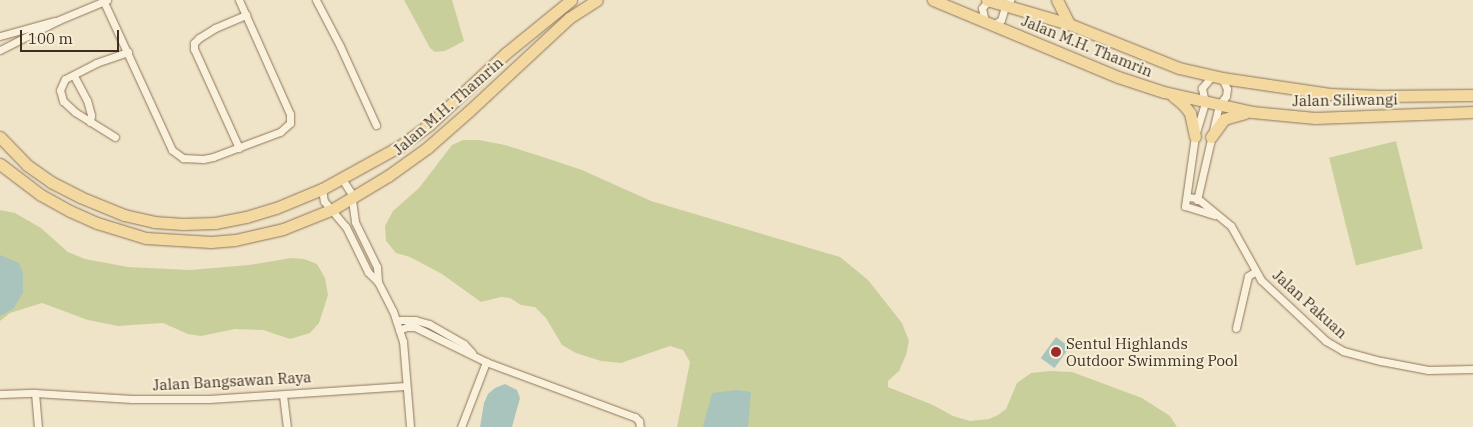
<!DOCTYPE html>
<style>
body{margin:0}
#map{position:relative;width:1473px;height:427px;overflow:hidden;background:#f0e4c8;font-family:"IBM Plex Serif",serif}
div>[style]{position:absolute}
[style*='--x']{left:calc(var(--x)*1px);top:calc(var(--y)*1px);width:calc(var(--w)*1px);rotate:calc(var(--a)*1deg)}
.green>*{inset:0;background:#c9cf9b;transform-origin:0 0}
.water>*{inset:0;background:#a9c4bc;transform-origin:0 0}
.roads{filter:drop-shadow(0 0 1px #8d765c) drop-shadow(0 0 1px #8d765c)}
.minor>*{height:7px;margin:-3.5px;padding:0 3.5px;transform-origin:3.5px;border-radius:3.5px;background:#faf1dc}
.primary>*{height:11px;margin:-5.5px;padding:0 5.5px;transform-origin:5.5px;border-radius:5.5px;background:#f3d9a0}
.dots>*{width:14px;height:14px;translate:-50% -50%;box-sizing:border-box;border:2px solid #f7eed8;border-radius:50%}
span{translate:-50% -50%;white-space:nowrap;text-align:center;line-height:1.15;-webkit-text-stroke:4px #f7eed8;paint-order:stroke}
.street-label{font-size:15px;color:#3d2e20}
.poi-label{font-size:15px;color:#3d2e20}
.left{translate:0 -50%;text-align:left}
.scale{position:absolute;left:20px;top:30px;width:99px;height:22px;box-sizing:border-box;border:2px solid #3d2e20;border-top:0;padding-left:6px;font-size:15px;line-height:18px;white-space:nowrap;color:#3d2e20;-webkit-text-stroke:4px #f7eed8;paint-order:stroke}
</style>
<div id="map">
<div class="green">
<div style="clip-path:polygon(404px 0,452px 0,464px 41px,445px 51px,435px 52px,430px 48px)"></div>
<div style="clip-path:polygon(463px 140px,479px 140px,505px 145px,540px 156px,582px 170px,651px 201px,840px 257px,868px 280px,902px 323px,909px 341px,906px 355px,899px 371px,888px 381px,888px 387px,933px 405px,953px 416px,970px 421px,989px 419px,998px 415px,1006px 409px,1017px 383px,1031px 373px,1050px 371px,1072px 372px,1142px 398px,1170px 416px,1177px 427px,677px 427px,690px 362px,683px 350px,670px 346px,621px 363px,601px 361px,576px 353px,562px 345px,546px 318px,535px 307px,521px 305px,510px 298px,501px 297px,481px 302px,442px 274px,410px 257px,396px 253px,386px 241px,385px 226px,393px 211px,419px 188px,452px 145px)"></div>
<div style="left:1396px;top:141px;width:111px;height:69px;rotate:76deg"></div>
<div style="clip-path:polygon(0 210px,15px 213px,41px 228px,68px 252px,85px 259px,128px 267px,190px 270px,249px 265px,291px 258px,304px 259px,317px 264px,325px 278px,328px 295px,319px 323px,310px 333px,290px 339px,263px 330px,235px 329px,201px 336px,188px 334px,163px 323px,118px 326px,88px 320px,42px 303px,10px 313px,0 321px)"></div>
</div>
<div class="water">
<div style="clip-path:polygon(0 255px,19px 263px,23px 273px,23px 293px,13px 309px,0 316px)"></div>
<div style="left:1056px;top:337px;width:17px;height:26px;rotate:36deg"></div>
<div style="clip-path:polygon(505px 384px,517px 390px,520px 398px,512px 427px,480px 427px,484px 403px,488px 394px,495px 388px)"></div>
<div style="clip-path:polygon(737px 390px,751px 392px,748px 427px,703px 427px,712px 393px)"></div>
</div>
<div class="roads">
<div class="minor">
<div style="--x:103;--y:0;--w:165;--a:65.3"></div>
<div style="--x:172;--y:150;--w:14;--a:36"></div>
<div style="--x:183;--y:158;--w:20;--a:3"></div>
<div style="--x:203;--y:159;--w:10;--a:-11"></div>
<div style="--x:213;--y:157;--w:72;--a:-20.5"></div>
<div style="--x:280;--y:132;--w:13;--a:-42"></div>
<div style="--x:290;--y:123;--w:9;--a:-90"></div>
<div style="--x:290;--y:114;--w:125;--a:-114.1"></div>
<div style="--x:316;--y:0;--w:52;--a:62.4"></div>
<div style="--x:340;--y:46;--w:87;--a:65.5"></div>
<div style="--x:985;--y:22;--w:14;--a:-102"></div>
<div style="--x:982;--y:8;--w:11;--a:-49"></div>
<div style="--x:993;--y:25;--w:9;--a:-32"></div>
<div style="--x:1001;--y:20;--w:14;--a:-73"></div>
<div style="--x:1005;--y:7;--w:9;--a:-54"></div>
<div style="--x:0;--y:36;--w:56;--a:-15.5"></div>
<div style="--x:0;--y:50;--w:66;--a:-27"></div>
<div style="--x:59;--y:20;--w:52;--a:-22.6"></div>
<div style="--x:74;--y:76;--w:27;--a:62"></div>
<div style="--x:87;--y:100;--w:16;--a:75"></div>
<div style="--x:91;--y:115;--w:7;--a:98"></div>
<div style="--x:1212;--y:76;--w:16;--a:130"></div>
<div style="--x:1202;--y:88;--w:15;--a:79"></div>
<div style="--x:1205;--y:103;--w:34;--a:107"></div>
<div style="--x:1195;--y:136;--w:71;--a:98.1"></div>
<div style="--x:1185;--y:206;--w:31;--a:17"></div>
<div style="--x:115;--y:137;--w:47;--a:-148"></div>
<div style="--x:75;--y:112;--w:16;--a:-137"></div>
<div style="--x:63;--y:101;--w:11;--a:-105"></div>
<div style="--x:60;--y:90;--w:12;--a:-66"></div>
<div style="--x:65;--y:79;--w:35;--a:-27"></div>
<div style="--x:96;--y:63;--w:34;--a:-19"></div>
<div style="--x:239;--y:148;--w:109;--a:-114.4"></div>
<div style="--x:194;--y:49;--w:6;--a:-90"></div>
<div style="--x:194;--y:43;--w:7;--a:-45"></div>
<div style="--x:199;--y:38;--w:19;--a:-32"></div>
<div style="--x:215;--y:28;--w:34;--a:-23"></div>
<div style="--x:342;--y:179;--w:17;--a:57"></div>
<div style="--x:351;--y:193;--w:29;--a:82"></div>
<div style="--x:355;--y:222;--w:50;--a:63.9"></div>
<div style="--x:377;--y:267;--w:15;--a:86"></div>
<div style="--x:322;--y:189;--w:12;--a:81"></div>
<div style="--x:324;--y:201;--w:34;--a:50"></div>
<div style="--x:346;--y:227;--w:50;--a:63.9"></div>
<div style="--x:368;--y:272;--w:14;--a:45"></div>
<div style="--x:378;--y:282;--w:33;--a:63"></div>
<div style="--x:393;--y:311;--w:32;--a:72"></div>
<div style="--x:403;--y:341;--w:86;--a:85.3"></div>
<div style="--x:1187;--y:197;--w:10;--a:6"></div>
<div style="--x:1197;--y:198;--w:44;--a:39.5"></div>
<div style="--x:1231;--y:226;--w:62;--a:60.9"></div>
<div style="--x:1261;--y:280;--w:89;--a:43.2"></div>
<div style="--x:1326;--y:341;--w:20;--a:30"></div>
<div style="--x:1343;--y:351;--w:39;--a:15"></div>
<div style="--x:1381;--y:361;--w:48;--a:10.8"></div>
<div style="--x:1428;--y:370;--w:45;--a:-1.3"></div>
<div style="--x:1197;--y:200;--w:98;--a:-77"></div>
<div style="--x:1219;--y:105;--w:11;--a:-52"></div>
<div style="--x:1226;--y:96;--w:7;--a:-82"></div>
<div style="--x:1227;--y:89;--w:12;--a:-114"></div>
<div style="--x:396;--y:320;--w:19;--a:0"></div>
<div style="--x:415;--y:320;--w:15;--a:16"></div>
<div style="--x:429;--y:324;--w:40;--a:29.7"></div>
<div style="--x:464;--y:344;--w:12;--a:48"></div>
<div style="--x:1236;--y:328;--w:53;--a:-77"></div>
<div style="--x:1248;--y:276;--w:9;--a:-32"></div>
<div style="--x:399;--y:330;--w:9;--a:-21"></div>
<div style="--x:407;--y:327;--w:8;--a:0"></div>
<div style="--x:415;--y:327;--w:79;--a:26.2"></div>
<div style="--x:486;--y:362;--w:159;--a:20.3"></div>
<div style="--x:635;--y:417;--w:6;--a:45"></div>
<div style="--x:639;--y:421;--w:6;--a:81"></div>
<div style="--x:35;--y:393;--w:34;--a:85"></div>
<div style="--x:0;--y:394;--w:35;--a:-2"></div>
<div style="--x:35;--y:393;--w:97;--a:3.5"></div>
<div style="--x:132;--y:399;--w:77;--a:0"></div>
<div style="--x:209;--y:399;--w:197;--a:-3.8"></div>
<div style="--x:283;--y:395;--w:32;--a:83"></div>
<div style="--x:461;--y:427;--w:70;--a:-69"></div>
</div>
<div class="primary">
<div style="--x:933;--y:0;--w:200;--a:22.6"></div>
<div style="--x:1118;--y:77;--w:48;--a:18.1"></div>
<div style="--x:1164;--y:92;--w:90;--a:12.8"></div>
<div style="--x:1252;--y:112;--w:63;--a:5.4"></div>
<div style="--x:1315;--y:118;--w:158;--a:-2.2"></div>
<div style="--x:987;--y:0;--w:85;--a:16.3"></div>
<div style="--x:1069;--y:24;--w:118;--a:21.8"></div>
<div style="--x:1179;--y:68;--w:44;--a:13.1"></div>
<div style="--x:1222;--y:78;--w:109;--a:8.4"></div>
<div style="--x:1330;--y:94;--w:50;--a:2.3"></div>
<div style="--x:1380;--y:96;--w:93;--a:-0.6"></div>
<div style="--x:1057;--y:0;--w:27;--a:63"></div>
<div style="--x:1173;--y:96;--w:13;--a:39"></div>
<div style="--x:1183;--y:104;--w:11;--a:52"></div>
<div style="--x:1190;--y:113;--w:24;--a:78"></div>
<div style="--x:0;--y:137;--w:39;--a:46"></div>
<div style="--x:27;--y:165;--w:29;--a:35"></div>
<div style="--x:51;--y:182;--w:33;--a:27"></div>
<div style="--x:80;--y:197;--w:48;--a:22.2"></div>
<div style="--x:124;--y:215;--w:31;--a:13"></div>
<div style="--x:154;--y:222;--w:29;--a:4"></div>
<div style="--x:183;--y:224;--w:32;--a:-2"></div>
<div style="--x:215;--y:223;--w:32;--a:-11"></div>
<div style="--x:246;--y:217;--w:31;--a:-17"></div>
<div style="--x:276;--y:208;--w:50;--a:-22.4"></div>
<div style="--x:322;--y:189;--w:89;--a:-28.9"></div>
<div style="--x:400;--y:146;--w:37;--a:-36"></div>
<div style="--x:430;--y:124;--w:104;--a:-43.1"></div>
<div style="--x:506;--y:53;--w:84;--a:-39.2"></div>
<div style="--x:1211;--y:137;--w:22;--a:-54"></div>
<div style="--x:1224;--y:119;--w:22;--a:-16"></div>
<div style="--x:0;--y:164;--w:51;--a:37.1"></div>
<div style="--x:41;--y:195;--w:33;--a:29"></div>
<div style="--x:70;--y:211;--w:30;--a:24"></div>
<div style="--x:97;--y:223;--w:51;--a:17"></div>
<div style="--x:146;--y:238;--w:65;--a:3.5"></div>
<div style="--x:211;--y:242;--w:24;--a:-5"></div>
<div style="--x:235;--y:240;--w:49;--a:-12.9"></div>
<div style="--x:283;--y:229;--w:54;--a:-21.8"></div>
<div style="--x:333;--y:209;--w:64;--a:-31"></div>
<div style="--x:388;--y:176;--w:48;--a:-35.7"></div>
<div style="--x:427;--y:148;--w:55;--a:-41.3"></div>
<div style="--x:468;--y:112;--w:138;--a:-42.9"></div>
<div style="--x:569;--y:18;--w:33;--a:-33"></div>
</div>
</div>
<div class="dots">
<div style="left:1056px;top:352px;background:#9e2a2b"></div>
</div>
<div class="street-label">
<span style="left:1087px;top:46px;rotate:22deg">Jalan M.H. Thamrin</span>
<span style="left:1345px;top:100px;rotate:-1deg">Jalan Siliwangi</span>
<span style="left:448px;top:106px;rotate:-41deg">Jalan M.H. Thamrin</span>
<span style="left:1310px;top:304px;rotate:42deg">Jalan Pakuan</span>
<span style="left:232px;top:381px;rotate:-3deg">Jalan Bangsawan Raya</span>
</div>
<div class="poi-label">
<span class="left" style="left:1066px;top:352px">Sentul Highlands<br>Outdoor Swimming Pool</span>
</div>
<div class="scale">100 m</div>
</div>
